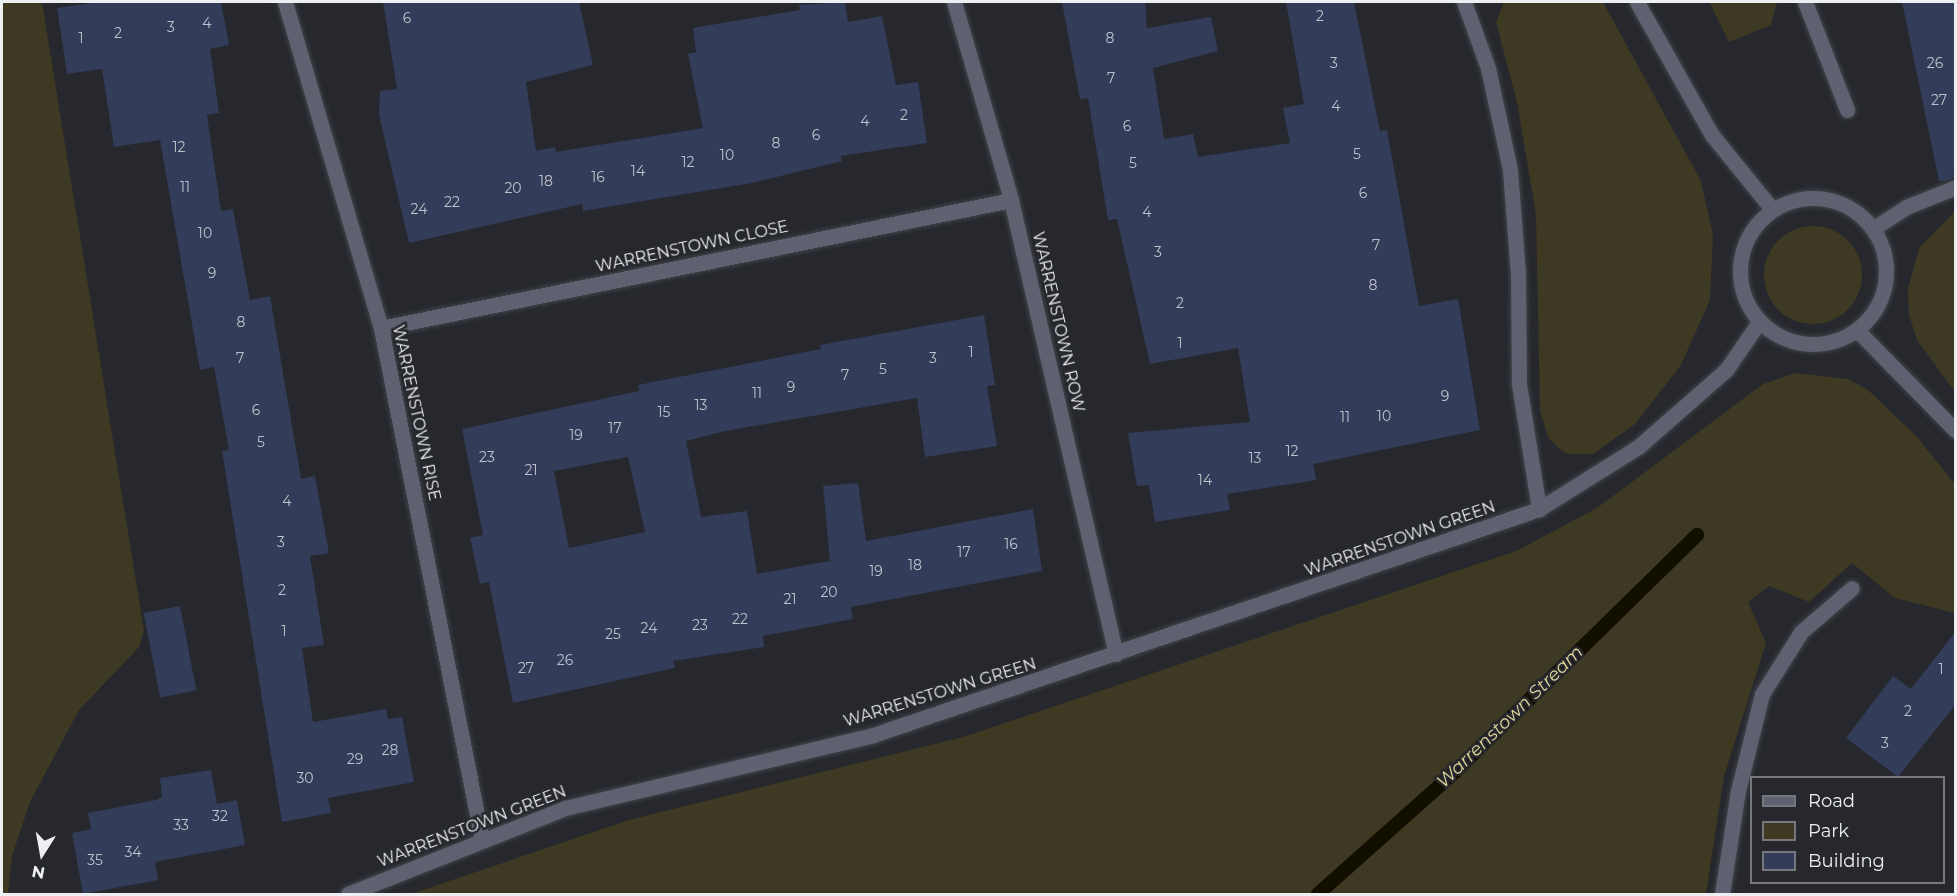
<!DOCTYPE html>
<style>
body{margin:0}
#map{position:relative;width:1957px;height:896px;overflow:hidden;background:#26282e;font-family:Montserrat,sans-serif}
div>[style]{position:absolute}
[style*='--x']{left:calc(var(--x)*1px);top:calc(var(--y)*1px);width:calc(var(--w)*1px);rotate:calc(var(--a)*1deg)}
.green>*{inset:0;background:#3d3922}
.round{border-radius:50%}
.stream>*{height:14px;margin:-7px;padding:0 7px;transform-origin:7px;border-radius:7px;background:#120e00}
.building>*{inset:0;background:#333c58;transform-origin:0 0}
.roads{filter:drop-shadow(0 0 2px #42444a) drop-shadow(0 0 2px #42444a)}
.minor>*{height:15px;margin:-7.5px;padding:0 7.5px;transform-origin:7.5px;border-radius:7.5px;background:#5e6270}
.tertiary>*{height:15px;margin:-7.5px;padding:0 7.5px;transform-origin:7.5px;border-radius:7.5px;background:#5e6270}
.tertiary>.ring{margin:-7.5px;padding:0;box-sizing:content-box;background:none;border:15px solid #5e6270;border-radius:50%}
span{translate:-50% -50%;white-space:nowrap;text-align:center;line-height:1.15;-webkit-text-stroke:5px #26282e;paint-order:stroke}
.number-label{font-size:14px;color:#bec2cc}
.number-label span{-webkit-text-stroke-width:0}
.street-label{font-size:16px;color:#edeff3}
.water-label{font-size:18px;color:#e0d699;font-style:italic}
.frame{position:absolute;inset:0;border:3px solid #edeff3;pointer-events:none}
.legend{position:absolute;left:1750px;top:776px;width:195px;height:108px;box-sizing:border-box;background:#26282e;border:2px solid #76787d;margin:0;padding:8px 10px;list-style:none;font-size:18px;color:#edeff3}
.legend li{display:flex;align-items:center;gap:12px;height:30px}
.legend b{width:30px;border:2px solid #76787d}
.north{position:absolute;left:12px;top:824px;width:60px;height:60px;-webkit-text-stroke:4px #26282e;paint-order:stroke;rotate:191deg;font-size:16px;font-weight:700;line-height:24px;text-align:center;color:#edeff3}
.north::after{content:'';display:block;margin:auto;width:21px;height:27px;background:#edeff3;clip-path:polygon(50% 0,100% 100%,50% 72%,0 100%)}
</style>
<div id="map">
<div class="green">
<div style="clip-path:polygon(2px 2px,42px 2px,144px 631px,139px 647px,79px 710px,30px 802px,12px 856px,8px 894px,2px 894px)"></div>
<div style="clip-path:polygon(1504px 2px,1603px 2px,1701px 181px,1713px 235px,1710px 300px,1681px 365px,1635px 424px,1593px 454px,1568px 454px,1557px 447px,1548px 437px,1540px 410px,1536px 215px,1517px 102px,1496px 22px)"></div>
<div style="clip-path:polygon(1709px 2px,1777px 2px,1771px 25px,1729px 42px)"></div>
<div style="clip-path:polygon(1955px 211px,1955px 392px,1917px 340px,1909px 315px,1908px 288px,1919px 248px)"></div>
<div class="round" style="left:1764px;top:226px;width:98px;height:98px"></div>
<div style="clip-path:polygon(1796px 373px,1848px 379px,1868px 390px,1916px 436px,1955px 484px,1955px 613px,1895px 598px,1852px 563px,1809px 602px,1769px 586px,1748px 602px,1766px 643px,1724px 776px,1706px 894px,411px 894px,629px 820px,963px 737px,1516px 551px,1597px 508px,1763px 384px)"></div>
</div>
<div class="stream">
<div style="--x:1318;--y:894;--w:183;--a:-41.7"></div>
<div style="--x:1455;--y:772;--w:339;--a:-44.4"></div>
</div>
<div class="building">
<div style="clip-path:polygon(99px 2px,221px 2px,229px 45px,210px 49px,219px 113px,207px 115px,221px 211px,233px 209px,250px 300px,270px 296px,301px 479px,315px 476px,329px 553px,310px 556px,324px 645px,302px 648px,313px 722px,386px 709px,388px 719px,402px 717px,414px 782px,328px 798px,331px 813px,282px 822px,222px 451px,229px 450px,214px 367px,200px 370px,160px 140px,114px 147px,102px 69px,67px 74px,57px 8px)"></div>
<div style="clip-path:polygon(383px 2px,579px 2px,593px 65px,526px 82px,536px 151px,555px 147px,556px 152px,703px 128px,688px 54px,696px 52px,693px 28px,800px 10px,799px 5px,845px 2px,848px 22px,882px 16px,896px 85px,918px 82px,927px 143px,841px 156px,842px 161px,752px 183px,583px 211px,582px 204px,409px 243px,379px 115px,380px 91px,397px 89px)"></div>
<div style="clip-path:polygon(1062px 2px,1145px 2px,1147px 28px,1211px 17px,1218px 51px,1153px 68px,1164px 139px,1193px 134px,1198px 157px,1290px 143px,1283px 108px,1304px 104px,1286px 2px,1354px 2px,1380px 131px,1387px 130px,1419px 306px,1458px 299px,1480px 430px,1313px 464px,1316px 480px,1227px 494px,1230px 510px,1155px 522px,1149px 485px,1137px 486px,1128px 433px,1250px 422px,1238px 348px,1150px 364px,1117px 219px,1108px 220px,1088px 98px,1080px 99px)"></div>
<div style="clip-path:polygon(1902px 2px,1956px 2px,1956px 177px,1945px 181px,1939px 181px)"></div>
<div style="clip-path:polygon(evenodd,984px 315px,995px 385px,987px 386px,997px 446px,925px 457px,917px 398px,725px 431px,686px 441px,701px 517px,747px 511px,757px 574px,830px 561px,823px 486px,858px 483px,866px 541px,1033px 509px,1042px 571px,851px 607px,853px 619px,763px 636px,764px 647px,673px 661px,675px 668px,513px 703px,489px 582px,480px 584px,470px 538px,483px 535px,462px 429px,639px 391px,638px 385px,821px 349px,820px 345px,984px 315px,628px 457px,645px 532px,569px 548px,554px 471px,628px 457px)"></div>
<div style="left:180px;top:606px;width:86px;height:37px;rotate:79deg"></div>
<div style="clip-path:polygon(1956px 631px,1956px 704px,1898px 777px,1846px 738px,1893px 676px,1911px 689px)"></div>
<div style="clip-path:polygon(211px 770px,217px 804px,237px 800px,245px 845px,155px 862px,158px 880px,83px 894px,72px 833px,91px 829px,88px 813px,156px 800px,162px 797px,160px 778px)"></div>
</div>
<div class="roads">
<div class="minor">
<div style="--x:285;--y:2;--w:340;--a:73.6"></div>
<div style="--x:381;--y:328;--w:522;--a:78.84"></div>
<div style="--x:954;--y:2;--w:206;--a:73.9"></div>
<div style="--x:1011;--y:200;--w:466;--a:77"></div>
<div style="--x:1464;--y:2;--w:70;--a:70"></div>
<div style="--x:1488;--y:68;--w:104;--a:77.8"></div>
<div style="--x:1510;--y:170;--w:104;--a:85.6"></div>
<div style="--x:1518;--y:274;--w:110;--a:89.5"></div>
<div style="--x:1519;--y:384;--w:127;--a:80.9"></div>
<div style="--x:1805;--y:2;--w:116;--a:68.7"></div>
<div style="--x:1874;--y:228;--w:38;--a:-33"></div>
<div style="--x:1906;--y:207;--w:54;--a:-21.8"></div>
<div style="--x:381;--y:328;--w:643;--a:-11.48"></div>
<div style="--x:348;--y:894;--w:233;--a:-21.6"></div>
<div style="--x:565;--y:808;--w:317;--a:-13.3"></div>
<div style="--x:873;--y:735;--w:703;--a:-18.74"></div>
<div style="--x:1539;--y:509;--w:117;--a:-32.1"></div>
<div style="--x:1638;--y:447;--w:117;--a:-41.2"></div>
<div style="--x:1726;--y:370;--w:58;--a:-55.5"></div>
<div style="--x:1722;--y:894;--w:104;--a:-81.2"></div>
<div style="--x:1738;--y:791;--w:100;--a:-76.1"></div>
<div style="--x:1762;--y:694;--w:73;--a:-57.8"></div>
<div style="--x:1801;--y:632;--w:67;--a:-40.8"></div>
</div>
<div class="tertiary">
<div style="--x:1637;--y:2;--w:153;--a:60.6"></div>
<div style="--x:1712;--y:135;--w:95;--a:51"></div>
<div class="ring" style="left:1740px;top:198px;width:131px;height:131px"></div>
<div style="--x:1857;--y:330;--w:141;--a:45.6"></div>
</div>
</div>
<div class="number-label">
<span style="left:1320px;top:16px">2</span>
<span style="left:407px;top:18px">6</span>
<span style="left:207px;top:23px">4</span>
<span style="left:171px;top:27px">3</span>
<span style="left:118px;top:33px">2</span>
<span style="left:81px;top:38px">1</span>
<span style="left:1110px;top:38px">8</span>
<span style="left:1334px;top:63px">3</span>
<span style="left:1935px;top:63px">26</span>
<span style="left:1111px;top:78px">7</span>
<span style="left:1939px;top:100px">27</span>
<span style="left:1336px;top:106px">4</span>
<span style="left:904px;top:115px">2</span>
<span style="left:865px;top:121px">4</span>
<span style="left:1127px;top:126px">6</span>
<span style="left:816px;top:135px">6</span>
<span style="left:776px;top:143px">8</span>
<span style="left:179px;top:147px">12</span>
<span style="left:1357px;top:154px">5</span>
<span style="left:727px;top:155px">10</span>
<span style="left:688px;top:162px">12</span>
<span style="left:1133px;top:163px">5</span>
<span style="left:638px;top:171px">14</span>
<span style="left:598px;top:177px">16</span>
<span style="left:546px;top:181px">18</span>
<span style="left:185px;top:187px">11</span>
<span style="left:513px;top:188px">20</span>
<span style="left:1363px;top:193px">6</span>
<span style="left:452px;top:202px">22</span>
<span style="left:419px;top:209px">24</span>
<span style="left:1147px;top:212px">4</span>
<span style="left:205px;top:233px">10</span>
<span style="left:1376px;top:245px">7</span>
<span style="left:1158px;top:252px">3</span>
<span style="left:212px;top:273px">9</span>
<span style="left:1373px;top:285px">8</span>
<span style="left:1180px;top:303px">2</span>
<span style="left:241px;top:322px">8</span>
<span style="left:1180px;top:343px">1</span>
<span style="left:971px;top:352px">1</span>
<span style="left:240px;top:358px">7</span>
<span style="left:933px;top:358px">3</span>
<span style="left:883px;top:369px">5</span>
<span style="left:845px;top:375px">7</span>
<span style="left:791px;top:387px">9</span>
<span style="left:757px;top:393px">11</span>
<span style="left:1445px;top:396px">9</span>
<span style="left:701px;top:405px">13</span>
<span style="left:256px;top:410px">6</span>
<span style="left:664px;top:412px">15</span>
<span style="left:1384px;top:416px">10</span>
<span style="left:1345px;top:417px">11</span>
<span style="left:615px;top:428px">17</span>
<span style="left:576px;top:435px">19</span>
<span style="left:261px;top:442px">5</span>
<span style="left:1292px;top:451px">12</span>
<span style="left:487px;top:457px">23</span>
<span style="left:1255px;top:458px">13</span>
<span style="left:531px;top:470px">21</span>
<span style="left:1205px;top:480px">14</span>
<span style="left:287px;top:501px">4</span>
<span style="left:281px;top:542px">3</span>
<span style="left:1011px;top:544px">16</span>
<span style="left:964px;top:552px">17</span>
<span style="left:915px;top:565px">18</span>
<span style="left:876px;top:571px">19</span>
<span style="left:282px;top:590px">2</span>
<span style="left:829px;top:592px">20</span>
<span style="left:790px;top:599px">21</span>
<span style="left:740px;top:619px">22</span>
<span style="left:700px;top:625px">23</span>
<span style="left:649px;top:628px">24</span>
<span style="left:284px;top:631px">1</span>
<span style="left:613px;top:634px">25</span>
<span style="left:565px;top:660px">26</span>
<span style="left:526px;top:668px">27</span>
<span style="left:1941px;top:669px">1</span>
<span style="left:1908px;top:711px">2</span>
<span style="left:1885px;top:743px">3</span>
<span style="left:390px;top:750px">28</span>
<span style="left:355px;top:759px">29</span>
<span style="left:305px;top:778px">30</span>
<span style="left:220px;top:816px">32</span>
<span style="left:181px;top:825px">33</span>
<span style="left:133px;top:852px">34</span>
<span style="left:95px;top:860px">35</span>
</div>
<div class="street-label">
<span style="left:692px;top:247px;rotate:-12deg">WARRENSTOWN CLOSE</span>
<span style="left:1058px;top:322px;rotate:77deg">WARRENSTOWN ROW</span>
<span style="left:416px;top:413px;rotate:78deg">WARRENSTOWN RISE</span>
<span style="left:1400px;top:539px;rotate:-19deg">WARRENSTOWN GREEN</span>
<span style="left:940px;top:693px;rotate:-17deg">WARRENSTOWN GREEN</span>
<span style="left:472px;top:827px;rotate:-21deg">WARRENSTOWN GREEN</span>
</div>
<div class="water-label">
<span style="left:1510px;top:717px;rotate:-44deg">Warrenstown Stream</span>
</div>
<div class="frame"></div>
<ul class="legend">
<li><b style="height:8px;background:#5e6270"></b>Road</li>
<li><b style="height:16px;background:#3d3922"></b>Park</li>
<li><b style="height:16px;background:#333c58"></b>Building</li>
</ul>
<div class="north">N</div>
</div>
